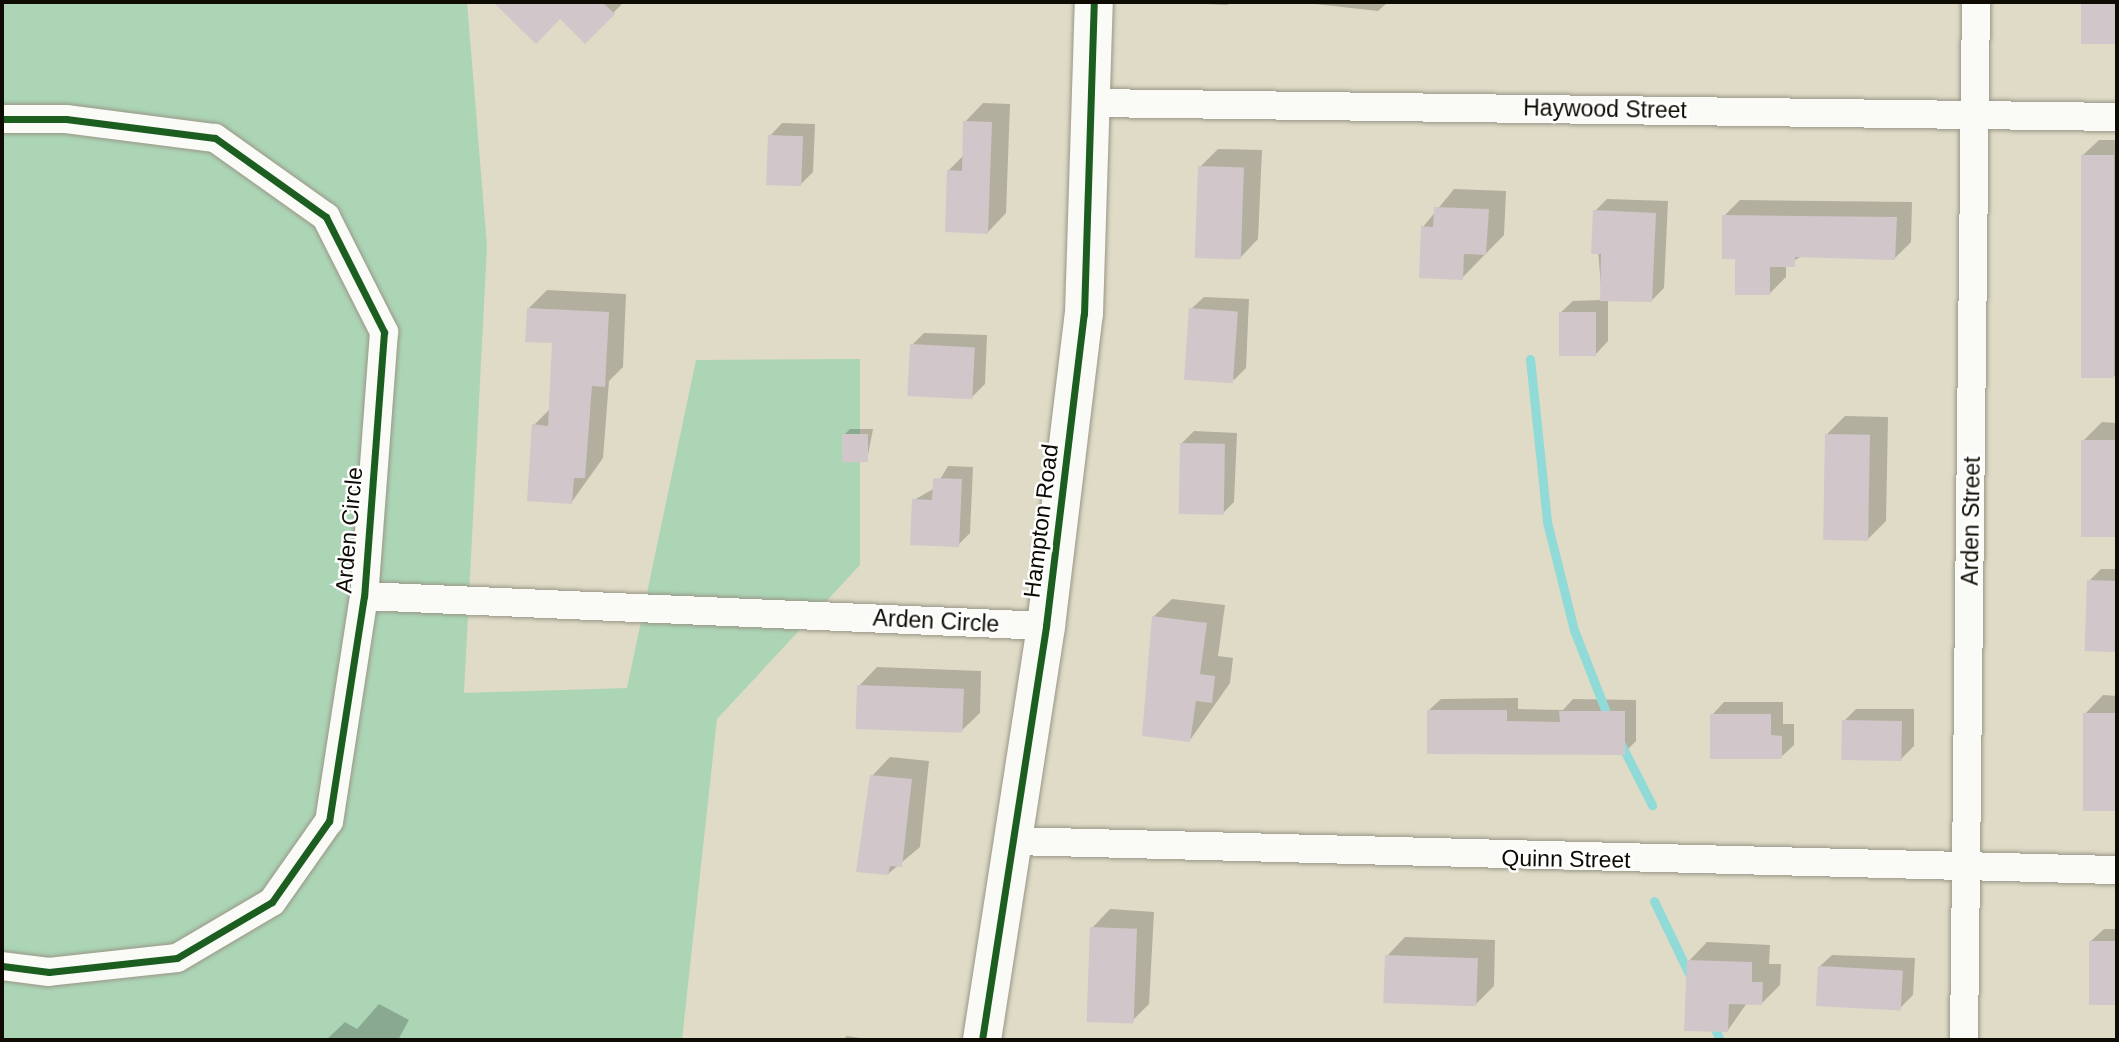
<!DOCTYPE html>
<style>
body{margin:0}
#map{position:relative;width:2119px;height:1042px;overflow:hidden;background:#dfdbc7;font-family:Arial,sans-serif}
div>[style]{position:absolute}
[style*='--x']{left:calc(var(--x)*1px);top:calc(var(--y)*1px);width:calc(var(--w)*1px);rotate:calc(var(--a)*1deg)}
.green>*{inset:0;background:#acd5b6}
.shadow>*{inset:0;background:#0003}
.stream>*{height:9px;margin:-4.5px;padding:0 4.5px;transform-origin:4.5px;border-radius:4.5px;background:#90dad8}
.building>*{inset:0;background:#d1c6c9;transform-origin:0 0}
.roads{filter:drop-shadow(0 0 2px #999686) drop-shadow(0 0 2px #999686)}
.street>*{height:28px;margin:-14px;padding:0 14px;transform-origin:14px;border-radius:14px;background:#fafaf7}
.secondary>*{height:38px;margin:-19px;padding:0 19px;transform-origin:19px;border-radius:19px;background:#fafaf7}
.cycleway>*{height:7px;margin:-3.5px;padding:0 3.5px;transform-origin:3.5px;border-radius:3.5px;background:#1b5e20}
span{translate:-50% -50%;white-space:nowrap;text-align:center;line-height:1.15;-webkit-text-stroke:5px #fff;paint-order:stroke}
.street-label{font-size:23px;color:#0e0c02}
.frame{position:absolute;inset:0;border:4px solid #0e0c02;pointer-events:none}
</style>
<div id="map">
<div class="green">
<div style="clip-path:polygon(2px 2px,467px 2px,487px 246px,464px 693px,627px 688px,696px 360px,860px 359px,860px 565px,717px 719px,682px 1040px,2px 1040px)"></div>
</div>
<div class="shadow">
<div style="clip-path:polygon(496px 2px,624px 2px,585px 41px,560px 17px,536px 41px)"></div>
<div style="clip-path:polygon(1163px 2px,1230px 2px,1227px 5px)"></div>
<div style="clip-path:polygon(1297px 2px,1388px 2px,1378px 11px)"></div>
<div style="clip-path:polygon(983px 103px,1010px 104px,1006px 213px,988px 232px,948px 171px,964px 155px,965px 122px)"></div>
<div style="clip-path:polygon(782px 123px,815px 124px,813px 172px,801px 184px,770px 136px)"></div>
<div style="clip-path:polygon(2099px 140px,2117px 140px,2117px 376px,2084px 376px,2083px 155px)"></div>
<div style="clip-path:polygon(1218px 149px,1262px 150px,1258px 239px,1240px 258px,1200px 167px)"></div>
<div style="clip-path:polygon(1454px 189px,1506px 191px,1504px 235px,1462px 278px,1423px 227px)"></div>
<div style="clip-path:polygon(1607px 199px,1668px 201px,1664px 288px,1652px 300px,1608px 300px,1608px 341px,1596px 354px,1560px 313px,1573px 301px,1602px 300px,1595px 211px)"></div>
<div style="clip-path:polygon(1740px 200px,1912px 202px,1911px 242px,1895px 258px,1804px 255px,1786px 265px,1786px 277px,1769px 294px,1737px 257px,1724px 216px)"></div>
<div style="clip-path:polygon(547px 290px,626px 294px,623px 367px,609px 381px,603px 458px,571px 503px,534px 425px,551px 408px,554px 341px,528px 309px)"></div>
<div style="clip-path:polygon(1204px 297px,1249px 299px,1246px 368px,1234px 380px,1191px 309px)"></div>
<div style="clip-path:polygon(924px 333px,987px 335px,985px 384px,972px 397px,912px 345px)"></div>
<div style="clip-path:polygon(1845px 416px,1888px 417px,1886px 521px,1867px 540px,1827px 434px)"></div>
<div style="clip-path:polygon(2102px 422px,2117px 423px,2117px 536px,2082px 535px,2083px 441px)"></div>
<div style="clip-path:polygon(850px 429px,873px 429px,867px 460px,844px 435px)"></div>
<div style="clip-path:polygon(1194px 431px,1237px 433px,1234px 502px,1222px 514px,1182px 443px)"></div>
<div style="clip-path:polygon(948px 466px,973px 467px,970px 533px,958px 545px,914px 500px,935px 488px)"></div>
<div style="clip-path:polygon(2101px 569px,2117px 569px,2117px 650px,2087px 650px,2089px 581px)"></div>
<div style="clip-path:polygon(1172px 599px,1225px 605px,1218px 656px,1233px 658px,1230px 683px,1190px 740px,1153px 617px)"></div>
<div style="clip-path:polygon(877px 667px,981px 671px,980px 713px,961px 731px,859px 686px)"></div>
<div style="clip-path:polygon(2103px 695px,2117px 696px,2117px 809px,2084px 809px,2085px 714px)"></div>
<div style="clip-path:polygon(1518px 698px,1518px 709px,1563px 710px,1573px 699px,1636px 700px,1636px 741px,1624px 753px,1428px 711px,1441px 699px)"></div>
<div style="clip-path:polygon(1724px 702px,1783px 702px,1783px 724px,1794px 724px,1794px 745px,1781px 757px,1712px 715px)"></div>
<div style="clip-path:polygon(1856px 709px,1914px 709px,1914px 746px,1901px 759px,1844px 721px)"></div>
<div style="clip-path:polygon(890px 757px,929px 761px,920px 847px,888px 874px,872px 776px)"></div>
<div style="clip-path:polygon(1110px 909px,1154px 912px,1149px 1004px,1131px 1022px,1092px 928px)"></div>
<div style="clip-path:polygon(2104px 929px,2117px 929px,2117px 1003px,2091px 1003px,2091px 941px)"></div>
<div style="clip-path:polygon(1405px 937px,1495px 940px,1494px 986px,1476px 1004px,1387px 956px)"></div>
<div style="clip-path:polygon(1707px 942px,1770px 945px,1769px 964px,1781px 964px,1780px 985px,1761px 1004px,1747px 1003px,1728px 1030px,1689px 961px)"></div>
<div style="clip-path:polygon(1832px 955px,1915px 958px,1913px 995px,1901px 1007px,1819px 967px)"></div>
<div style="clip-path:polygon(379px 1004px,409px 1020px,398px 1040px,326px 1040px,345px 1022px,357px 1029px)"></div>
<div style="clip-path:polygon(847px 1036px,873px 1040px,842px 1040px)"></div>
</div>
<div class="stream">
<div style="--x:1530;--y:359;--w:164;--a:84"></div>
<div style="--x:1547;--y:522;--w:111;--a:76"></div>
<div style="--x:1574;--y:630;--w:97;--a:68.7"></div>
<div style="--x:1620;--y:742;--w:71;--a:63.1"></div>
<div style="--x:1654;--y:901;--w:85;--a:64.3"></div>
<div style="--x:1712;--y:1022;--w:20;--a:66"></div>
</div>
<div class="building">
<div style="clip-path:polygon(493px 2px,602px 2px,615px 14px,585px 44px,560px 19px,536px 44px)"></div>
<div style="left:2081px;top:2px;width:36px;height:42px"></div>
<div style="clip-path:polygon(963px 121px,992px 122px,988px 234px,945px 232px,947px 170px,962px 171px)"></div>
<div style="left:768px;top:135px;width:35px;height:50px;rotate:2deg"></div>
<div style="left:2081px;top:155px;width:33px;height:223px"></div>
<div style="left:1198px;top:166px;width:46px;height:92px;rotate:2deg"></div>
<div style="clip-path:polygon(1434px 207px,1489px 209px,1486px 255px,1464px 254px,1463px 280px,1419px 278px,1421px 226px,1433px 227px)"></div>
<div style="clip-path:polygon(1593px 210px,1656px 213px,1652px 302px,1600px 301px,1601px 254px,1591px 254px)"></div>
<div style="clip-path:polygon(1722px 215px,1897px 217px,1895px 260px,1795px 257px,1795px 267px,1770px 267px,1770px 295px,1735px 295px,1735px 259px,1722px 259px)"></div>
<div style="clip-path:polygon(527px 308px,609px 312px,605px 387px,592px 386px,585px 478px,574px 478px,572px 504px,527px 501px,532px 424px,548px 426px,552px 343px,525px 342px)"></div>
<div style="left:1189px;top:308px;width:49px;height:72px;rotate:4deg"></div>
<div style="left:1559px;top:312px;width:37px;height:44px"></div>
<div style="left:910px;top:344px;width:65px;height:52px;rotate:3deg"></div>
<div style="left:842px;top:434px;width:26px;height:28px"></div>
<div style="left:1825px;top:434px;width:45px;height:106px;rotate:1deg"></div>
<div style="left:2081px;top:440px;width:36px;height:97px"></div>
<div style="left:1180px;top:443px;width:45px;height:71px;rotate:1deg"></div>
<div style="clip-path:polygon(933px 478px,962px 479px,959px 547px,910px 545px,912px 499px,932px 500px)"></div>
<div style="left:2087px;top:580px;width:30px;height:71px;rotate:2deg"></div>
<div style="clip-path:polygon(1152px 616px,1207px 623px,1200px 674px,1215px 676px,1212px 703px,1196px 701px,1190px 742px,1142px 736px)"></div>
<div style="left:857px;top:685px;width:107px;height:44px;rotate:2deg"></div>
<div style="clip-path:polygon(1427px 710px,1507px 710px,1507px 721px,1560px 722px,1559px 711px,1625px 711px,1625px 755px,1427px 754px)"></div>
<div style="left:2083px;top:713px;width:34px;height:98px"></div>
<div style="clip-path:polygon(1710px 714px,1771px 714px,1771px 735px,1782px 736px,1782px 759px,1710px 759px)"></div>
<div style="left:1842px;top:720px;width:60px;height:40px;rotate:1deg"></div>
<div style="clip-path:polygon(870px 775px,912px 779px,902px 867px,890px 866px,888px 875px,856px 872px)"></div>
<div style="left:1090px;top:927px;width:47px;height:95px;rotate:2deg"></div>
<div style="left:2089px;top:941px;width:28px;height:64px"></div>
<div style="left:1385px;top:955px;width:93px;height:48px;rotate:2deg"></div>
<div style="clip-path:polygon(1687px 960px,1752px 962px,1752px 982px,1763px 982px,1762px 1005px,1729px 1004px,1728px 1032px,1684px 1031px)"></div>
<div style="left:1818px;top:966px;width:85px;height:40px;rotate:3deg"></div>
</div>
<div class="roads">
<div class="street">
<div style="--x:1092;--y:103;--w:1025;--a:0.78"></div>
<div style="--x:2;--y:119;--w:64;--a:0"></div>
<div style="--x:66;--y:119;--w:150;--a:7.3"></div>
<div style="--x:215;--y:138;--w:136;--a:35.4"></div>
<div style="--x:326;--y:217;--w:129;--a:63.2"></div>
<div style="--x:384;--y:332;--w:265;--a:94.3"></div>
<div style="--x:364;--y:596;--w:228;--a:98.8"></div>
<div style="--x:329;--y:821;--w:99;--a:125.1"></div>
<div style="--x:272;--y:902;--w:110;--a:149.5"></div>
<div style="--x:177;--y:958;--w:129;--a:173.8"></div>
<div style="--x:49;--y:972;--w:47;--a:-172.7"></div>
<div style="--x:364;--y:596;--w:683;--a:2.52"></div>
<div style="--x:1014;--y:841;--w:1103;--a:1.51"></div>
<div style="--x:1964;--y:1040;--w:1038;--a:-89.34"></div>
</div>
<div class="secondary">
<div style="--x:982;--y:1040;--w:419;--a:-81.2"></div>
<div style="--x:1046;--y:626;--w:314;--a:-83.1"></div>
<div style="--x:1084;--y:314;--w:312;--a:-88.2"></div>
</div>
</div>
<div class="cycleway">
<div style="--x:2;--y:119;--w:64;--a:0"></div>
<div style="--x:66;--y:119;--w:150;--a:7.3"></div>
<div style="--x:215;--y:138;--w:136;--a:35.4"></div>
<div style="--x:326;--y:217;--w:129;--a:63.2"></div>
<div style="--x:384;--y:332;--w:265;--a:94.3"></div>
<div style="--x:364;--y:596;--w:228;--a:98.8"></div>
<div style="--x:329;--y:821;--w:99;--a:125.1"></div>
<div style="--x:272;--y:902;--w:110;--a:149.5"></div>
<div style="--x:177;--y:958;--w:129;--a:173.8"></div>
<div style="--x:49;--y:972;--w:47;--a:-172.7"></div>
<div style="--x:982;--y:1040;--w:419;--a:-81.2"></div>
<div style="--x:1046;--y:626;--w:314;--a:-83.1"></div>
<div style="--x:1084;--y:314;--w:312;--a:-88.2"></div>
</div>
<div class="street-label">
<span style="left:1605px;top:109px;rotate:1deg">Haywood Street</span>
<span style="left:1041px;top:521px;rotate:-83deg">Hampton Road</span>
<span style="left:1971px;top:521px;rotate:-89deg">Arden Street</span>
<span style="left:349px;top:530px;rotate:-85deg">Arden Circle</span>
<span style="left:936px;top:621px;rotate:3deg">Arden Circle</span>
<span style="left:1566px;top:859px;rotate:1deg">Quinn Street</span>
</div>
<div class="frame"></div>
</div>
